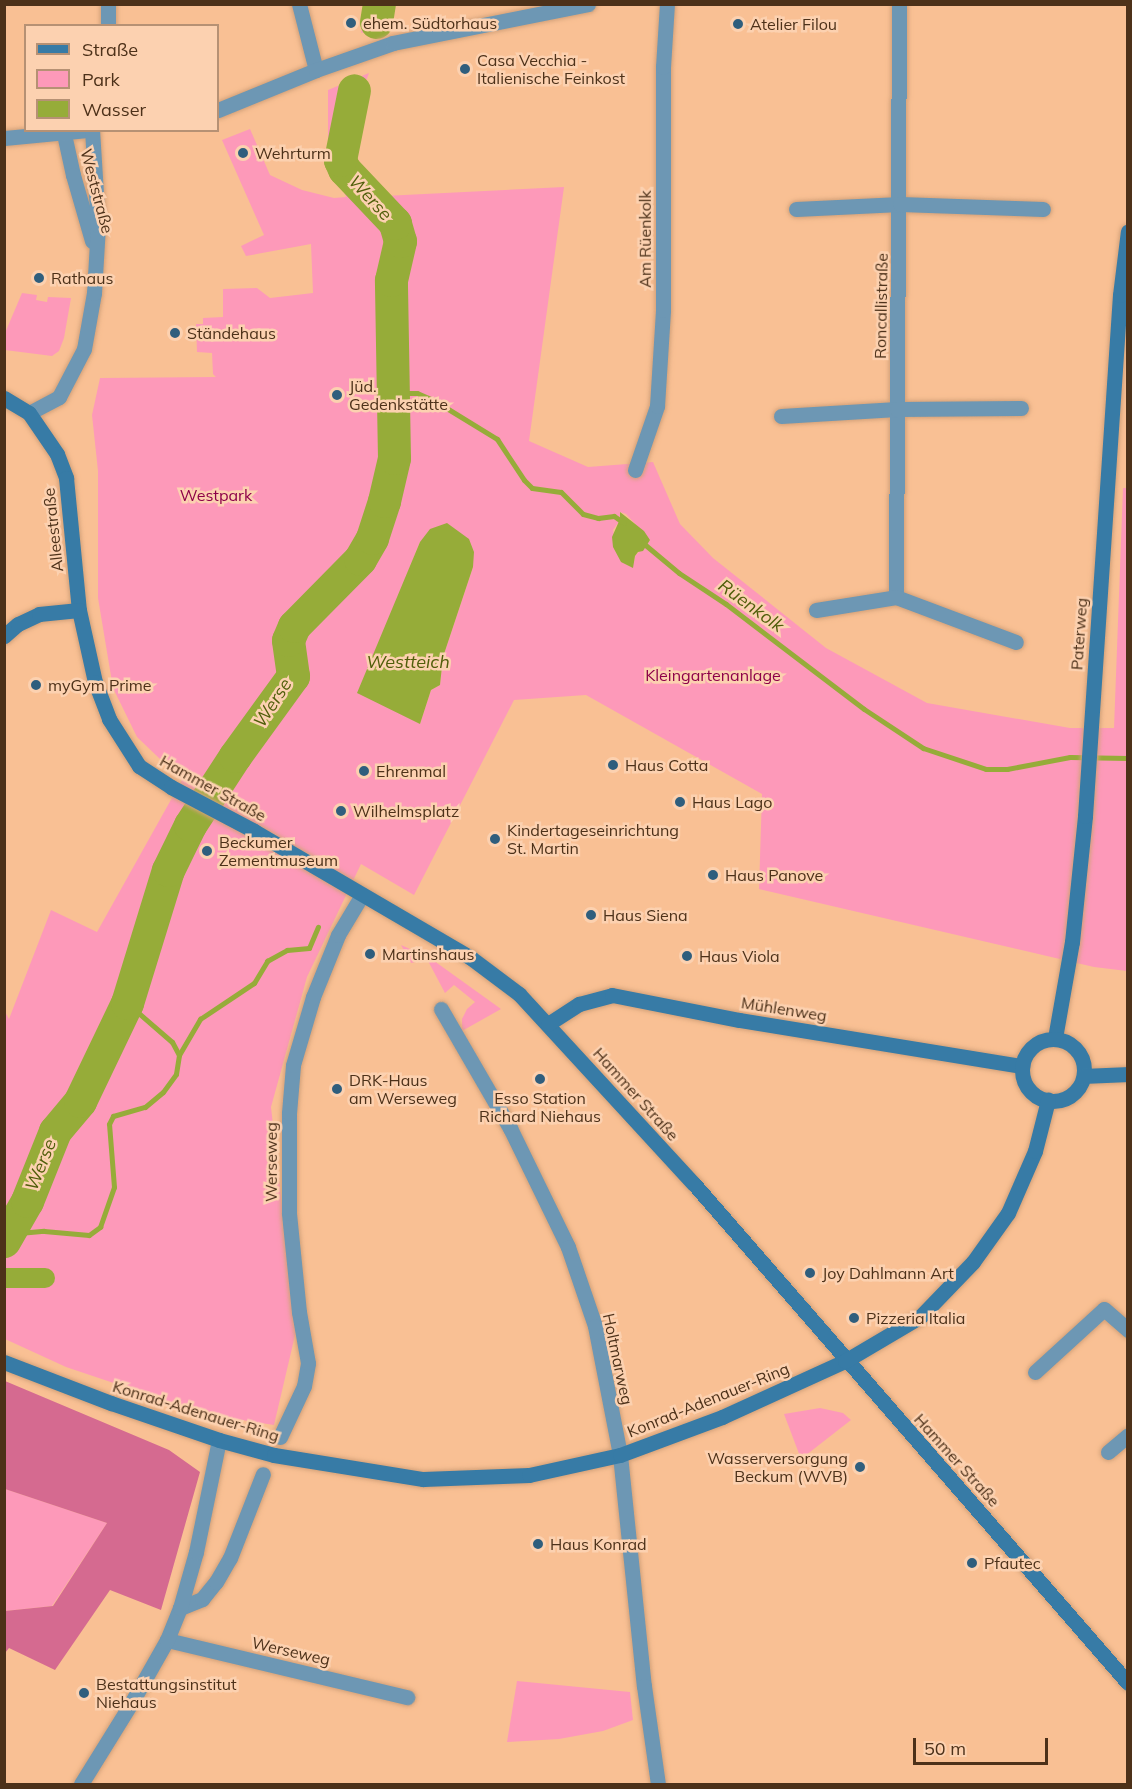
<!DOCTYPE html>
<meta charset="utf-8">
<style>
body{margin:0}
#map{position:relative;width:1132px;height:1789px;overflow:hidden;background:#f9c094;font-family:Mulish,sans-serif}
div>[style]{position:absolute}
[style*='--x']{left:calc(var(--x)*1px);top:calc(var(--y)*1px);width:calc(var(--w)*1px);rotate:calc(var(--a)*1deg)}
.green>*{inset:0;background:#fd99b9}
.forest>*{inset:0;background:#d56a90}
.water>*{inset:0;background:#96ac39}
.stream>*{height:5px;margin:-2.5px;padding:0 2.5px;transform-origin:2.5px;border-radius:2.5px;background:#96ac39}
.canal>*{height:20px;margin:-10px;padding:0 10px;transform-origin:10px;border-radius:10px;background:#96ac39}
.river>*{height:33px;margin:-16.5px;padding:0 16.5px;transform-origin:16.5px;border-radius:16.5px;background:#96ac39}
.roads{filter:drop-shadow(0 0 2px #d3a179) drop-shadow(0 0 2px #d3a179)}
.street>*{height:15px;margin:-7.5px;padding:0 7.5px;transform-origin:7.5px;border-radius:7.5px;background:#6d97b4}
.secondary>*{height:15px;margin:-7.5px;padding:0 7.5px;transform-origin:7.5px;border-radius:7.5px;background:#377ba6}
.secondary>.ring{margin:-7.5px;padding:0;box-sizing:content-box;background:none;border:15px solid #377ba6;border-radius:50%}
.dots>*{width:16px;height:16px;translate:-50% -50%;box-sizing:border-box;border:3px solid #fcd1b0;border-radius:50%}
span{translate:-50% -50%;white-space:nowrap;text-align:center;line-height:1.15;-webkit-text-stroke:5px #fcd1b0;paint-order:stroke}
.poi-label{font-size:16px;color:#4d3119}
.left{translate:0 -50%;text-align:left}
.right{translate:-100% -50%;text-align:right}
.street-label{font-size:16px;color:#4d3119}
.park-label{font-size:16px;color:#8d0049}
.water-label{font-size:18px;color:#505e0a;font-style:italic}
.frame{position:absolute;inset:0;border:6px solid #4d3119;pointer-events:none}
.legend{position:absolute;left:24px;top:24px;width:195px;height:108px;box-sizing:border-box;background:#fcd1b0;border:2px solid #b69174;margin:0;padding:8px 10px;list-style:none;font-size:18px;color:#4d3119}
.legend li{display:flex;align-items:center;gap:12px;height:30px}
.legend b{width:30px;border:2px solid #b69174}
.scale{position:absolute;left:913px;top:1738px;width:135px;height:27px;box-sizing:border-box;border:3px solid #4d3119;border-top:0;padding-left:8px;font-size:18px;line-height:21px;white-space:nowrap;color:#4d3119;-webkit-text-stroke:4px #fcd1b0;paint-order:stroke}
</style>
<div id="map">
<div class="green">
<div style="clip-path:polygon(366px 5px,391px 5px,388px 25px,361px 33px)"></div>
<div style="clip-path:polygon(evenodd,369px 73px,360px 98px,347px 159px,352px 171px,372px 183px,384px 196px,564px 187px,529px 441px,588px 467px,653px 462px,680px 524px,713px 558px,826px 648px,927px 703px,1070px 728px,1114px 728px,1123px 488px,1127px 488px,1127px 971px,1094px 967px,759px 889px,762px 794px,586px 695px,514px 700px,414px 895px,361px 864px,307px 977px,271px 1107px,296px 1331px,274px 1425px,216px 1416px,185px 1407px,66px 1367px,5px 1339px,4px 1010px,9px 1019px,51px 910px,97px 932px,182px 780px,137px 737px,113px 688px,98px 598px,98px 471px,92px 415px,100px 378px,216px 377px,213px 374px,212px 353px,197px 352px,196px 324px,203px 324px,203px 318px,223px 317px,223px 289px,257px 288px,270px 298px,313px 293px,311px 244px,246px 256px,241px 246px,264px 235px,222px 140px,250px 129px,270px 175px,302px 190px,334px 198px,346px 197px,328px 152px,328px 90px,369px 73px,620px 512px,626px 514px,650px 540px,635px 556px,634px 562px,621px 562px,617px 551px,613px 530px,621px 519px,620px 512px,369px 73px,420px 542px,473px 567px,443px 657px,440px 685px,431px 690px,420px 724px,386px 626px,420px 542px)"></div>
<div style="clip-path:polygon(22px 293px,37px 295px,36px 300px,47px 302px,48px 297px,71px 298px,64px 338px,59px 351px,52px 356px,5px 350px,5px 333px)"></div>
<div style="clip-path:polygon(401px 945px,430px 958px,501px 1009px,462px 1031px,462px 1019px,467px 1009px,475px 1002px,454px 985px,445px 993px,427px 959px,411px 963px)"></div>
<div style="clip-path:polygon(820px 1408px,843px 1413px,851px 1420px,801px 1459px,784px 1414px)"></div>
<div style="clip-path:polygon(5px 1489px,107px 1523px,52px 1606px,5px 1611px)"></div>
<div style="clip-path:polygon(517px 1681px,630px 1692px,633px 1720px,603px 1731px,559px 1739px,507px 1742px)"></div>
</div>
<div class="forest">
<div style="clip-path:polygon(5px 1381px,169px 1450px,200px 1472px,161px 1610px,110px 1590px,55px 1670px,9px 1648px,5px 1653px,5px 1611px,53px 1606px,107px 1523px,5px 1489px)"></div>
</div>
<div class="water">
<div style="clip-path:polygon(620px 512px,644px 531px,650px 540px,643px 551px,638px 552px,635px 556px,633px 568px,621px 562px,613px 547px,612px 537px,620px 519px)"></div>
<div style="clip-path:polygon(447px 523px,469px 539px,474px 552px,473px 567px,443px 657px,440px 685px,431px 690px,420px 724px,357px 693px,420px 542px,430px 529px)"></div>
</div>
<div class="stream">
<div style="--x:395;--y:393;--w:22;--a:0"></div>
<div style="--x:417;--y:393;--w:20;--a:24"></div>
<div style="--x:435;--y:401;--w:73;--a:31.5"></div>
<div style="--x:497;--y:439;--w:49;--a:56.6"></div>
<div style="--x:524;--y:480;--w:11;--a:45"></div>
<div style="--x:532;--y:488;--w:29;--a:8"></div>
<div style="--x:561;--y:492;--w:31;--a:45"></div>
<div style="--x:583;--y:514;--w:16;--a:15"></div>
<div style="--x:598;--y:518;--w:16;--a:-7"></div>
<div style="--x:614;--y:516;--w:12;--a:35"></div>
<div style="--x:643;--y:543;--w:47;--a:39.8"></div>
<div style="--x:679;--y:573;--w:56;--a:33.4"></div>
<div style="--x:726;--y:604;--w:173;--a:37.3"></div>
<div style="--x:864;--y:709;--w:71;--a:33.5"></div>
<div style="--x:923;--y:748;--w:66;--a:18.4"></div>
<div style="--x:986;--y:769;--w:21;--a:0"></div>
<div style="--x:1007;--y:769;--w:64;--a:-10.8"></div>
<div style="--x:1070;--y:757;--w:58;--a:1"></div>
<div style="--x:179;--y:1055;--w:42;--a:-59.7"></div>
<div style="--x:200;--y:1019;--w:65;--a:-33.7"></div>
<div style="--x:254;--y:983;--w:26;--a:-59"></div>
<div style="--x:267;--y:961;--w:23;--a:-29"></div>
<div style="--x:287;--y:950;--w:22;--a:-5"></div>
<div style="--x:309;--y:948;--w:23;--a:-67"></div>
<div style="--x:8;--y:1234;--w:36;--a:-5"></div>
<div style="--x:44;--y:1231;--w:45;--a:5.1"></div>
<div style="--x:89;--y:1235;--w:14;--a:-36"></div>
<div style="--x:100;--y:1227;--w:42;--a:-70.7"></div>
<div style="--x:114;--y:1187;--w:63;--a:-94.5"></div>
<div style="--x:109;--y:1124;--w:9;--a:-63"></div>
<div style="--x:113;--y:1116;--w:33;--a:-16"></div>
<div style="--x:145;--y:1107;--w:23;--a:-40"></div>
<div style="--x:163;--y:1092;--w:22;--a:-54"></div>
<div style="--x:176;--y:1074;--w:19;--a:-81"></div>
<div style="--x:179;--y:1055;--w:15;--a:-118"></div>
<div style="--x:172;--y:1042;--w:60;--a:-139.1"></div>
</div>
<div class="canal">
<div style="--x:4;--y:1278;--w:41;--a:0"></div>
</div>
<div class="river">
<div style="--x:376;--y:22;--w:18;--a:-81"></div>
<div style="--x:4;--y:1241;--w:46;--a:-60.1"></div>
<div style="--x:27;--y:1201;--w:75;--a:-68.2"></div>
<div style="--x:55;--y:1131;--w:39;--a:-50"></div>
<div style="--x:80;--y:1101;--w:109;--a:-64.4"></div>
<div style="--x:127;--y:1003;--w:139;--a:-72.9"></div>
<div style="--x:168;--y:870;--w:50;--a:-63.9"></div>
<div style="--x:190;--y:825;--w:82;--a:-56.9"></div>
<div style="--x:235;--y:756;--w:99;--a:-54.1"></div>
<div style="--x:293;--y:676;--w:36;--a:-98"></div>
<div style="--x:288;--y:640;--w:15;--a:-67"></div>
<div style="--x:294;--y:626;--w:94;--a:-45.4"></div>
<div style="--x:360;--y:559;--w:24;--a:-60"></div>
<div style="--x:372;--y:538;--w:39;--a:-72"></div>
<div style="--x:384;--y:501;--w:44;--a:-76.9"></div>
<div style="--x:394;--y:458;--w:178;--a:-91"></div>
<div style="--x:391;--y:280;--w:40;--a:-77"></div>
<div style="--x:400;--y:241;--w:19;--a:-106"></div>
<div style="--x:395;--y:223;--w:74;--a:-133.4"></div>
<div style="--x:344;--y:169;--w:10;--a:-114"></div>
<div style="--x:340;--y:160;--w:71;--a:-78.7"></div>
</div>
<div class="roads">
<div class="street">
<div style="--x:299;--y:4;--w:68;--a:75.6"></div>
<div style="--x:899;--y:4;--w:593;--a:90.29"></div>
<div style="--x:896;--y:597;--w:128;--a:20.6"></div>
<div style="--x:108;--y:26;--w:22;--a:-90"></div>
<div style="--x:218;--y:110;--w:106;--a:-22.2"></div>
<div style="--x:316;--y:70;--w:82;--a:-19.3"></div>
<div style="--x:393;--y:43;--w:199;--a:-11.3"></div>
<div style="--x:64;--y:134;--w:42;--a:77.6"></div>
<div style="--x:73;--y:175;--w:69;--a:73.9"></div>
<div style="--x:4;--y:138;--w:84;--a:-5.4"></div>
<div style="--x:796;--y:209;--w:104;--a:-2.8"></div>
<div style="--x:900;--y:204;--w:143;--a:2"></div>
<div style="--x:29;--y:413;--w:34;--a:-28"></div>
<div style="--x:59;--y:397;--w:54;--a:-62.5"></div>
<div style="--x:84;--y:349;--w:57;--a:-79.9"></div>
<div style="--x:94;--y:293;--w:68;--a:-86.6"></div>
<div style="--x:98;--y:225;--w:95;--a:-93.6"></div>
<div style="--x:781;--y:416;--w:116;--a:-3.5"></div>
<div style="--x:897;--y:409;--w:124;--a:-0.5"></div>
<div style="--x:635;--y:470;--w:68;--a:-71"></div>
<div style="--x:657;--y:406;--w:96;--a:-86.4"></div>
<div style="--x:663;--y:310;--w:243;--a:-90"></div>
<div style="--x:663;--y:67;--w:63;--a:-86.4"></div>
<div style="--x:816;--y:610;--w:81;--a:-9.2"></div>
<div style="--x:441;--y:1009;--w:138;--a:59.9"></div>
<div style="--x:510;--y:1128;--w:132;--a:64"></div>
<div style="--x:568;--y:1247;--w:83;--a:71.1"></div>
<div style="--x:595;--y:1326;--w:131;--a:79"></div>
<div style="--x:620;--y:1455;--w:232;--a:84.1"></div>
<div style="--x:644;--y:1686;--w:99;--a:81.9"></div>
<div style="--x:1035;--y:1372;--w:93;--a:-42.4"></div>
<div style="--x:1104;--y:1309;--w:32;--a:41"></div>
<div style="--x:280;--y:1437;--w:56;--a:-64.8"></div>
<div style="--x:304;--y:1386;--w:23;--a:-80"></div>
<div style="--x:308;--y:1363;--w:52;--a:-100"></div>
<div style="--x:299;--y:1312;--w:100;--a:-95.8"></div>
<div style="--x:289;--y:1213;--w:100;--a:-90"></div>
<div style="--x:289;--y:1113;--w:48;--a:-85.2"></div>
<div style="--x:293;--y:1065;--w:71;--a:-73.6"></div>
<div style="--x:313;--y:997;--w:67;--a:-68"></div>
<div style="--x:338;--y:935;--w:47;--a:-59"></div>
<div style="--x:1108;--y:1452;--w:26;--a:-40"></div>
<div style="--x:180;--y:1608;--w:24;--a:-22"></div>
<div style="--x:202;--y:1599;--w:22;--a:-51"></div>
<div style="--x:216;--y:1582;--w:28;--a:-60"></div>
<div style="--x:230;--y:1558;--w:90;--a:-68.6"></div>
<div style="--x:167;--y:1640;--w:247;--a:13.4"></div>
<div style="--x:81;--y:1784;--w:99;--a:-58.2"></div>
<div style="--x:133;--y:1700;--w:69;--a:-60.5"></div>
<div style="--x:167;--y:1640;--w:35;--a:-68"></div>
<div style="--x:180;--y:1608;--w:58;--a:-74.1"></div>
<div style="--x:196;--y:1552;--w:114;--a:-78.4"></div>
</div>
<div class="secondary">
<div style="--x:4;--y:398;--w:29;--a:31"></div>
<div style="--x:29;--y:413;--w:50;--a:55.7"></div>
<div style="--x:57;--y:454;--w:26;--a:69"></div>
<div style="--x:66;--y:478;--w:133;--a:84.4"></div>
<div style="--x:79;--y:610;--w:74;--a:77.5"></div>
<div style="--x:95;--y:682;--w:40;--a:69"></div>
<div style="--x:109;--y:719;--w:56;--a:57.4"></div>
<div style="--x:139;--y:766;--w:38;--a:33"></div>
<div style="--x:171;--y:787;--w:94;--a:27.9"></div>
<div style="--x:254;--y:831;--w:251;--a:30.3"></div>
<div style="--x:471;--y:958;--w:60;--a:36.9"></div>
<div style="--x:519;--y:994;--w:258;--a:47.4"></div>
<div style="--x:694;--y:1184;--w:661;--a:48.99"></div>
<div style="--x:4;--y:636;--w:18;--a:-41"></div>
<div style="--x:18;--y:624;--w:23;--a:-25"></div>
<div style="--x:39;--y:614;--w:40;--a:-5.7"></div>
<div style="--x:548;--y:1024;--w:37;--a:-33"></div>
<div style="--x:579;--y:1004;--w:34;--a:-15"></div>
<div style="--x:612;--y:995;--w:130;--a:11.1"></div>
<div style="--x:740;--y:1020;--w:286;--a:9.3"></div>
<div style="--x:1055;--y:1038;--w:97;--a:-80"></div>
<div style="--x:1072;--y:942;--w:127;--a:-84.1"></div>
<div style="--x:1085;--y:816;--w:522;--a:-86.16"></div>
<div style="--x:1120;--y:295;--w:64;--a:-82.9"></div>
<div class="ring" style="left:1022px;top:1039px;width:47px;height:47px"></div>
<div style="--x:1084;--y:1076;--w:44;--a:-2.6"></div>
<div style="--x:4;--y:1362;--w:115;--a:21"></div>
<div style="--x:111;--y:1403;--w:114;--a:18.9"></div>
<div style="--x:219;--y:1440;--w:57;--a:15.3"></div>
<div style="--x:274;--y:1455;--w:151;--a:9.2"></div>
<div style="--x:423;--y:1479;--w:106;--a:-2.2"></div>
<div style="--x:529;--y:1475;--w:93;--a:-12.4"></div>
<div style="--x:620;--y:1455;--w:109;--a:-20.4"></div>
<div style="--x:722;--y:1417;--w:135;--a:-24.5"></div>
<div style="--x:845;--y:1361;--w:88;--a:-30.6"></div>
<div style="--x:921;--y:1316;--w:75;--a:-46.1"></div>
<div style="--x:973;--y:1262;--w:60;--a:-54.5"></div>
<div style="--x:1008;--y:1213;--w:68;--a:-66.5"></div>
<div style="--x:1035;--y:1151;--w:53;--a:-75.7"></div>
</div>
</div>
<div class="dots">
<div style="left:351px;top:23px;background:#2f5e7d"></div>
<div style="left:738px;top:24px;background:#2f5e7d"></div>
<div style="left:465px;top:69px;background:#2f5e7d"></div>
<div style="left:243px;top:153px;background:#2f5e7d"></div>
<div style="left:39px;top:278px;background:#2f5e7d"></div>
<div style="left:175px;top:333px;background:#2f5e7d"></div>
<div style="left:337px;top:395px;background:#2f5e7d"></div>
<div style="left:36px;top:685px;background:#2f5e7d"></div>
<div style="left:613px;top:765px;background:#2f5e7d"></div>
<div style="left:364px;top:771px;background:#2f5e7d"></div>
<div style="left:680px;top:802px;background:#2f5e7d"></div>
<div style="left:341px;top:811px;background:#2f5e7d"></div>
<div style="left:495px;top:839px;background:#2f5e7d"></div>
<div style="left:207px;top:851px;background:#2f5e7d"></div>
<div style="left:713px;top:875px;background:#2f5e7d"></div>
<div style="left:591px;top:915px;background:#2f5e7d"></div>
<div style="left:370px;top:954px;background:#2f5e7d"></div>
<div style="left:687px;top:956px;background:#2f5e7d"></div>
<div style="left:540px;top:1079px;background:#2f5e7d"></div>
<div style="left:337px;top:1089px;background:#2f5e7d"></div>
<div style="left:810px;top:1273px;background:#2f5e7d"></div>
<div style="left:854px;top:1318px;background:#2f5e7d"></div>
<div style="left:860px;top:1467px;background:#2f5e7d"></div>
<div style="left:538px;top:1544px;background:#2f5e7d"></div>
<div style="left:972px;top:1563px;background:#2f5e7d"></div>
<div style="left:84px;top:1693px;background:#2f5e7d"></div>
</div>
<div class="poi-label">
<span class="left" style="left:363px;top:23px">ehem. Südtorhaus</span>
<span class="left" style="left:750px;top:24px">Atelier Filou</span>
<span class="left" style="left:477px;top:69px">Casa Vecchia -<br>Italienische Feinkost</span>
<span class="left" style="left:255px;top:153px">Wehrturm</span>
<span class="left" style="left:51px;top:278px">Rathaus</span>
<span class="left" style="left:187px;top:333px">Ständehaus</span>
<span class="left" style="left:349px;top:395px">Jüd.<br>Gedenkstätte</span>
<span class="left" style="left:48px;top:685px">myGym Prime</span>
<span class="left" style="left:625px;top:765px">Haus Cotta</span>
<span class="left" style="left:376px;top:771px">Ehrenmal</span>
<span class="left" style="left:692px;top:802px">Haus Lago</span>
<span class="left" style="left:353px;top:811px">Wilhelmsplatz</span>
<span class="left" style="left:507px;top:839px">Kindertageseinrichtung<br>St. Martin</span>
<span class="left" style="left:219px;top:851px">Beckumer<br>Zementmuseum</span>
<span class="left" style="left:725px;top:875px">Haus Panove</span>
<span class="left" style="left:603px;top:915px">Haus Siena</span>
<span class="left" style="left:382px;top:954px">Martinshaus</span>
<span class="left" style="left:699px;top:956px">Haus Viola</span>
<span class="left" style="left:349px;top:1089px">DRK-Haus<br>am Werseweg</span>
<span style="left:540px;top:1107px">Esso Station<br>Richard Niehaus</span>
<span class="left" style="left:822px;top:1273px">Joy Dahlmann Art</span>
<span class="left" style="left:866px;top:1318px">Pizzeria Italia</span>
<span class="right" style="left:848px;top:1467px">Wasserversorgung<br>Beckum (WVB)</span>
<span class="left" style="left:550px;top:1544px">Haus Konrad</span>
<span class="left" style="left:984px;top:1563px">Pfautec</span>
<span class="left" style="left:96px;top:1693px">Bestattungsinstitut<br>Niehaus</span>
</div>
<div class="street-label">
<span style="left:97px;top:191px;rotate:75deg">Weststraße</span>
<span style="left:645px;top:239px;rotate:-90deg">Am Rüenkolk</span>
<span style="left:881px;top:306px;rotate:-89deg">Roncallistraße</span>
<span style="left:53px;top:530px;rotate:-96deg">Alleestraße</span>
<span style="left:1079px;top:634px;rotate:-86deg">Paterweg</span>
<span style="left:213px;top:788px;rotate:29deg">Hammer Straße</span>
<span style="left:784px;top:1009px;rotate:9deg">Mühlenweg</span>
<span style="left:636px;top:1094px;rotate:48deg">Hammer Straße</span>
<span style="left:271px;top:1162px;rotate:-90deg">Werseweg</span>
<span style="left:618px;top:1359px;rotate:78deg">Holtmarweg</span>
<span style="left:708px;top:1400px;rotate:-22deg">Konrad-Adenauer-Ring</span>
<span style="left:196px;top:1411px;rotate:17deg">Konrad-Adenauer-Ring</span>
<span style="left:957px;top:1460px;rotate:48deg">Hammer Straße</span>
<span style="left:291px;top:1651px;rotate:13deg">Werseweg</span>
</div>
<div class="park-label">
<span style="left:216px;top:495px">Westpark</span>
<span style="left:713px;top:675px">Kleingartenanlage</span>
</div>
<div class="water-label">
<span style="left:370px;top:198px;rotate:47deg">Werse</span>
<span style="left:751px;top:606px;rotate:36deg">Rüenkolk</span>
<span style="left:408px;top:662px">Westteich</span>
<span style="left:273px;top:703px;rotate:-57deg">Werse</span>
<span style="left:41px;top:1165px;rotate:-68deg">Werse</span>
</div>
<div class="frame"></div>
<ul class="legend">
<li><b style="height:8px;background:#377ba6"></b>Straße</li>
<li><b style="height:16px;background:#fd99b9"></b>Park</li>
<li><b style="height:16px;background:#96ac39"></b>Wasser</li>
</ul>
<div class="scale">50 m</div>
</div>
